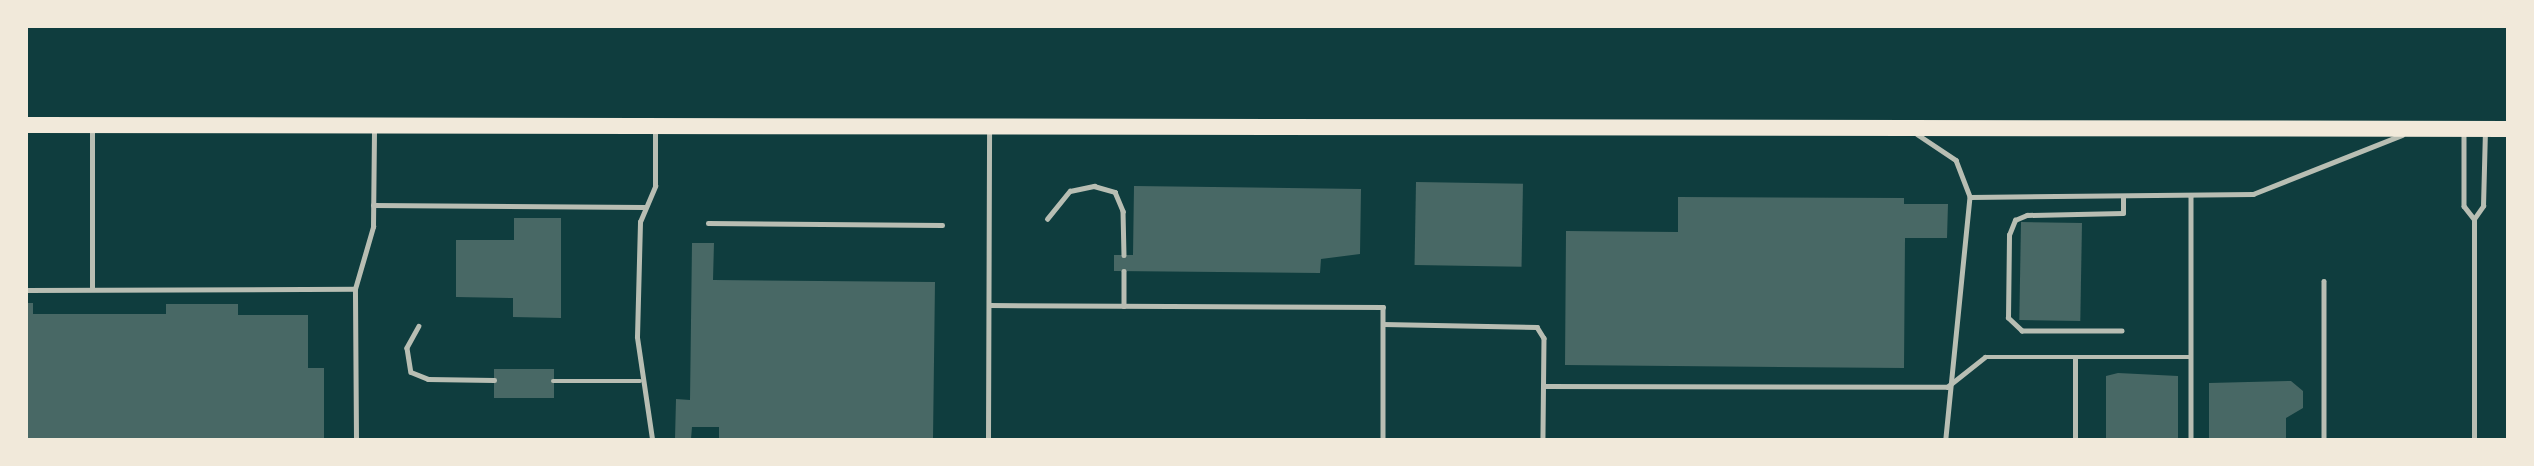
<!DOCTYPE html>
<style>
body{margin:0}
#map{position:relative;width:2534px;height:466px;overflow:hidden;background:#0f3d3e;font-family:Bitter,serif}
div>[style]{position:absolute}
[style*='--x']{left:calc(var(--x)*1px);top:calc(var(--y)*1px);width:calc(var(--w)*1px);rotate:calc(var(--a)*1deg)}
.building>*{inset:0;background:#486865;transform-origin:0 0}
.service>*{height:4.5px;margin:-2.25px;padding:0 2.25px;transform-origin:2.25px;border-radius:2.25px;background:#b8beb3}
.trunk>*{height:16px;margin:-8px;padding:0 8px;transform-origin:8px;border-radius:8px;background:#f1e9da}
span{translate:-50% -50%;white-space:nowrap;text-align:center;line-height:1.15;-webkit-text-stroke:4.5px #f1e9da;paint-order:stroke}
.frame{position:absolute;inset:0;border:28px solid #f1e9da;pointer-events:none}
</style>
<div id="map">
<div class="building">
<div style="left:1416px;top:182px;width:107px;height:83px;rotate:1deg"></div>
<div style="clip-path:polygon(1134px 186px,1361px 189px,1360px 254px,1321px 259px,1320px 273px,1114px 271px,1114px 255px,1133px 255px)"></div>
<div style="clip-path:polygon(1678px 197px,1904px 198px,1904px 204px,1948px 204px,1947px 238px,1905px 238px,1904px 368px,1565px 365px,1566px 231px,1678px 232px)"></div>
<div style="clip-path:polygon(514px 218px,561px 218px,561px 318px,513px 317px,513px 298px,456px 297px,456px 240px,514px 240px)"></div>
<div style="left:2082px;top:223px;width:98px;height:61px;rotate:91deg"></div>
<div style="clip-path:polygon(692px 243px,714px 243px,713px 280px,935px 282px,933px 439px,719px 439px,719px 427px,692px 427px,691px 439px,675px 439px,676px 399px,690px 400px)"></div>
<div style="clip-path:polygon(27px 303px,33px 303px,33px 314px,166px 314px,166px 304px,238px 304px,238px 315px,308px 315px,308px 368px,324px 368px,324px 439px,27px 439px)"></div>
<div style="left:494px;top:369px;width:60px;height:29px"></div>
<div style="clip-path:polygon(2118px 373px,2178px 376px,2178px 439px,2106px 439px,2106px 376px)"></div>
<div style="clip-path:polygon(2291px 381px,2303px 391px,2303px 408px,2286px 418px,2286px 439px,2209px 439px,2209px 383px)"></div>
</div>
<div class="service">
<div style="--x:2464;--y:132;--w:74;--a:90"></div>
<div style="--x:2464;--y:206;--w:16;--a:52"></div>
<div style="--x:1917;--y:134;--w:47;--a:33.7"></div>
<div style="--x:1956;--y:160;--w:40;--a:69"></div>
<div style="--x:1970;--y:197;--w:243;--a:95.7"></div>
<div style="--x:1970;--y:197;--w:283;--a:-0.6"></div>
<div style="--x:2253;--y:194;--w:160;--a:-21.6"></div>
<div style="--x:2191;--y:197;--w:242;--a:90"></div>
<div style="--x:373;--y:205;--w:271;--a:0.4"></div>
<div style="--x:1047;--y:219;--w:36;--a:-51"></div>
<div style="--x:1070;--y:191;--w:25;--a:-12"></div>
<div style="--x:1094;--y:186;--w:22;--a:16"></div>
<div style="--x:1115;--y:192;--w:21;--a:67"></div>
<div style="--x:1123;--y:211;--w:44;--a:88.7"></div>
<div style="--x:708;--y:223;--w:234;--a:0.5"></div>
<div style="--x:1124;--y:271;--w:35;--a:90"></div>
<div style="--x:2324;--y:281;--w:158;--a:90"></div>
<div style="--x:92;--y:289;--w:159;--a:-90"></div>
<div style="--x:27;--y:290;--w:328;--a:-0.2"></div>
<div style="--x:989;--y:305;--w:394;--a:0.3"></div>
<div style="--x:1383;--y:307;--w:132;--a:90"></div>
<div style="--x:1383;--y:324;--w:154;--a:1.1"></div>
<div style="--x:1537;--y:327;--w:13;--a:58"></div>
<div style="--x:1544;--y:338;--w:101;--a:90.6"></div>
<div style="--x:419;--y:326;--w:25;--a:119"></div>
<div style="--x:407;--y:348;--w:24;--a:81"></div>
<div style="--x:411;--y:372;--w:18;--a:22"></div>
<div style="--x:428;--y:379;--w:66;--a:0.9"></div>
<div style="--x:2122;--y:331;--w:100;--a:180"></div>
<div style="--x:2022;--y:331;--w:19;--a:-137"></div>
<div style="--x:2008;--y:318;--w:83;--a:-89.3"></div>
<div style="--x:2009;--y:235;--w:16;--a:-68"></div>
<div style="--x:2015;--y:220;--w:13;--a:-23"></div>
<div style="--x:2027;--y:215;--w:96;--a:-1.2"></div>
<div style="--x:2123;--y:213;--w:16;--a:-90"></div>
<div style="--x:553;--y:381;--w:87;--a:0"></div>
<div style="--x:1544;--y:386;--w:403;--a:0.1"></div>
<div style="--x:1947;--y:387;--w:48;--a:-38.3"></div>
<div style="--x:1985;--y:357;--w:206;--a:0"></div>
<div style="--x:356;--y:439;--w:150;--a:-90.4"></div>
<div style="--x:355;--y:289;--w:65;--a:-73.8"></div>
<div style="--x:373;--y:227;--w:97;--a:-89.4"></div>
<div style="--x:652;--y:439;--w:103;--a:-98.4"></div>
<div style="--x:637;--y:337;--w:115;--a:-88.5"></div>
<div style="--x:640;--y:222;--w:39;--a:-67"></div>
<div style="--x:655;--y:186;--w:57;--a:-90"></div>
<div style="--x:988;--y:439;--w:309;--a:-89.8"></div>
<div style="--x:2075;--y:439;--w:81;--a:-90"></div>
<div style="--x:2474;--y:439;--w:220;--a:-90"></div>
<div style="--x:2474;--y:219;--w:16;--a:-55"></div>
<div style="--x:2483;--y:206;--w:74;--a:-88.5"></div>
</div>
<div class="trunk">
<div style="--x:27;--y:125;--w:2480;--a:0.09"></div>
</div>
<div class="frame"></div>
</div>
